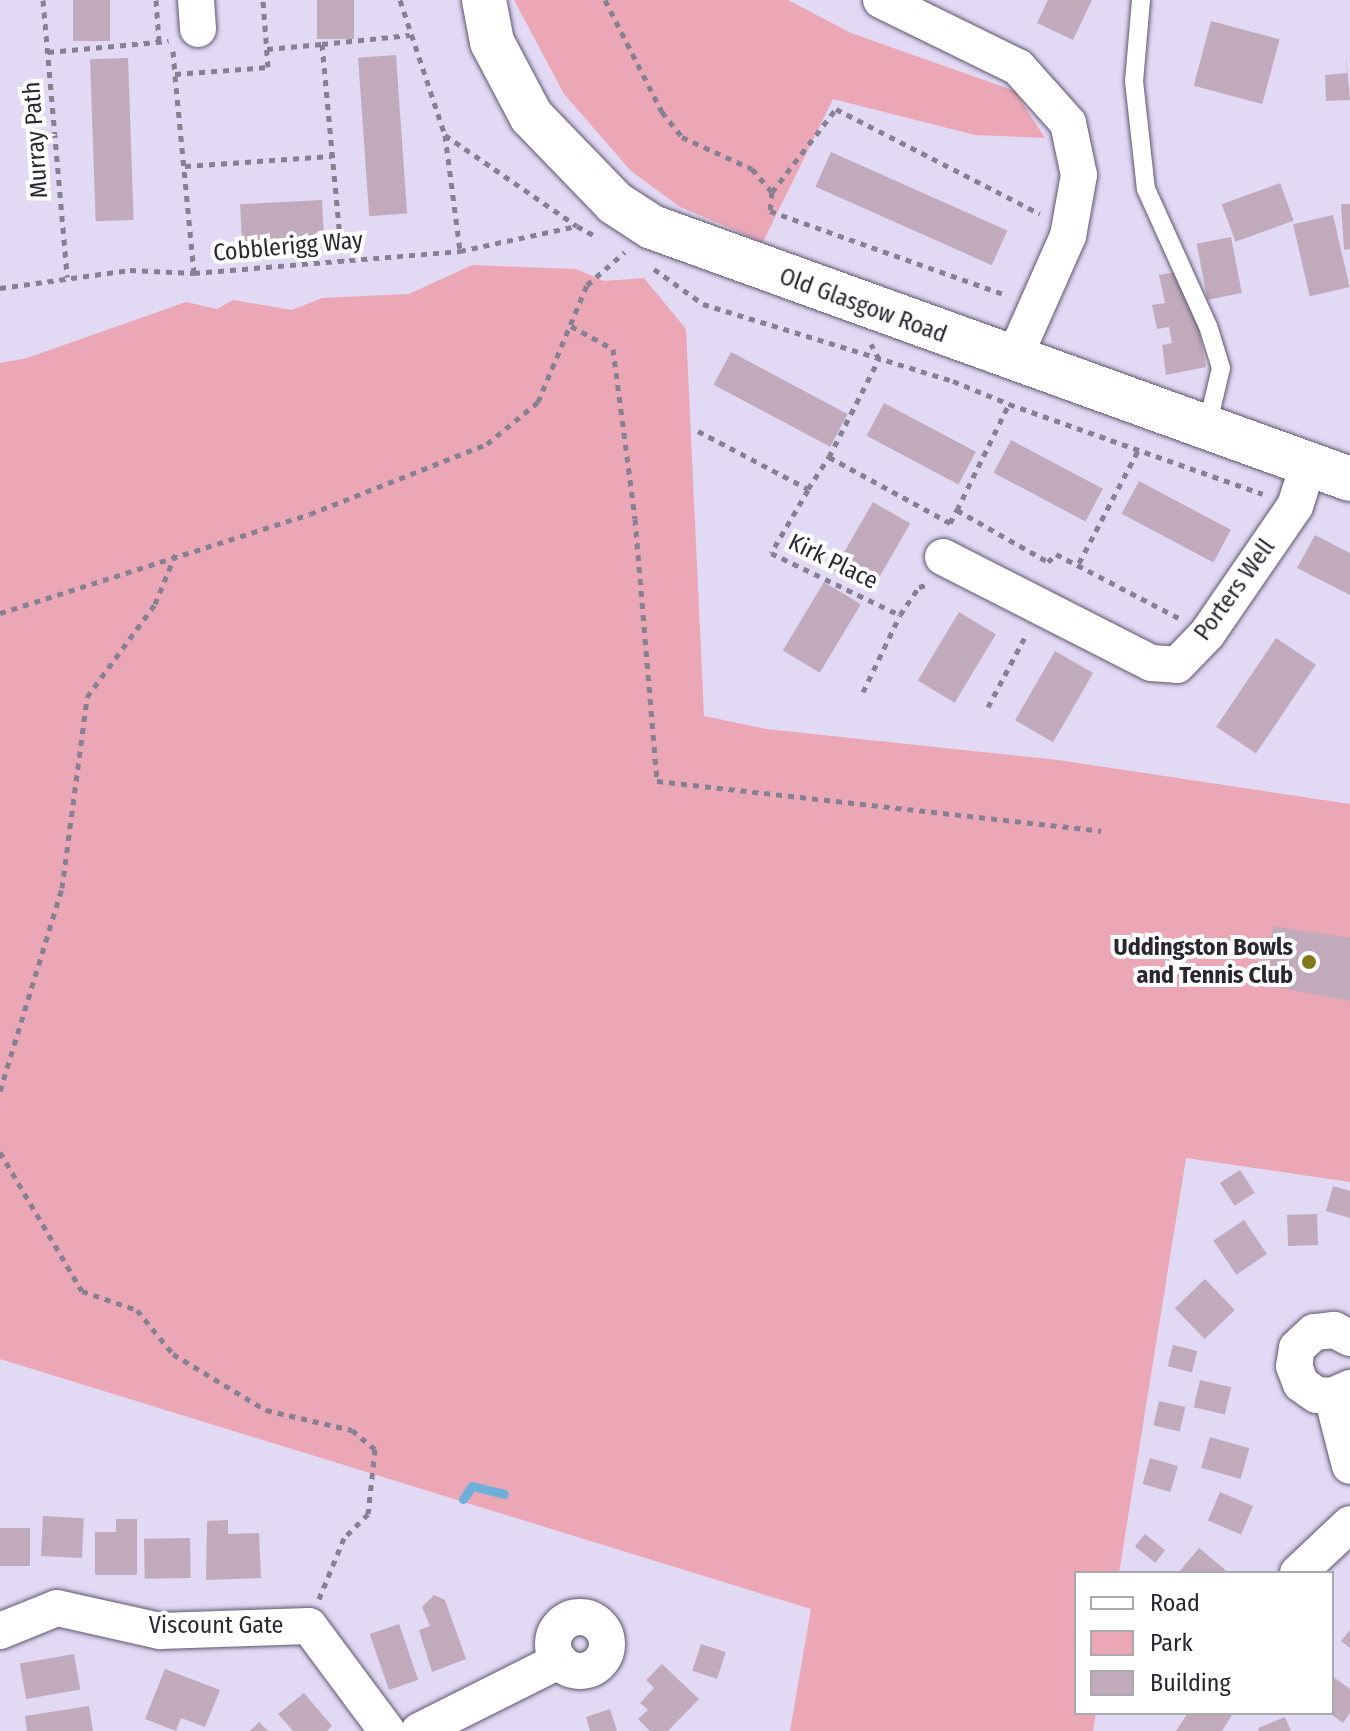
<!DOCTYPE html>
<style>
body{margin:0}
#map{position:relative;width:1350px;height:1731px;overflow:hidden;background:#e2d9f5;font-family:"Fira Sans Condensed",sans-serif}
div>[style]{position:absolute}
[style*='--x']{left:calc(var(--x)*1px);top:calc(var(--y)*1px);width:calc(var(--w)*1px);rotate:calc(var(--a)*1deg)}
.green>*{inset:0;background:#eba7b6}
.stream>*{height:9px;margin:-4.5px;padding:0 4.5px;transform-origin:4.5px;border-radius:4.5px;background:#6cafd8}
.building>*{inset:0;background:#c2aabd;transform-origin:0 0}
.path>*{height:5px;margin-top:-2.5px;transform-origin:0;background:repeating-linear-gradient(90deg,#868093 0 6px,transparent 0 12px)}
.roads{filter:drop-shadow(0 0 2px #5e566e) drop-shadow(0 0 2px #5e566e)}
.lane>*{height:18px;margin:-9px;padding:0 9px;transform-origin:9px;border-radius:9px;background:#fff}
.street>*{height:36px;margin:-18px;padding:0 18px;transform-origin:18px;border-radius:18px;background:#fff}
.street>.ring{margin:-18px;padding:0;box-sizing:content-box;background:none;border:36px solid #fff;border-radius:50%}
.secondary>*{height:44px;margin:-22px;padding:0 22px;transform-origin:22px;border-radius:22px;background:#fff}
.dots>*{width:22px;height:22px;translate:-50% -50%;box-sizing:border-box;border:4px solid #fff;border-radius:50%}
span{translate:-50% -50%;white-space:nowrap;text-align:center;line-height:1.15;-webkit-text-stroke:8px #fff;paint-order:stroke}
.street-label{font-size:24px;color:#2a2731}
.poi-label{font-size:24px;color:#2a2731;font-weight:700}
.right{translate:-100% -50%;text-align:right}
.legend{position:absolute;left:1074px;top:1571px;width:260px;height:144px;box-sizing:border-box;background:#fff;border:2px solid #aaa9ad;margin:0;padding:10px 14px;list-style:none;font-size:24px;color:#2a2731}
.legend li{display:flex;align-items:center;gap:16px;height:40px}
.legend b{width:40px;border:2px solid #aaa9ad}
</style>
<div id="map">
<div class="green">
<div style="clip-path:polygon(514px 0,788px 0,851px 33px,1015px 91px,1045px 138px,975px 135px,833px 99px,763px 242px,680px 207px,631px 171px,564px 94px)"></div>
<div style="clip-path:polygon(472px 265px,576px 269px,604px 281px,644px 278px,686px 329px,704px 716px,766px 729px,1058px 760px,1350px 804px,1350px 1182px,1186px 1158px,1119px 1573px,1076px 1573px,1076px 1713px,1096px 1713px,1093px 1731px,790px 1731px,811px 1609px,0 1359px,0 363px,27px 358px,186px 302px,217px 309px,233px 300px,292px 310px,322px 298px,409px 294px)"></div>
</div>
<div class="stream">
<div style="--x:463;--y:1499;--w:16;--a:-55"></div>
<div style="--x:472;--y:1486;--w:33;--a:14"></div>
</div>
<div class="building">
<div style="left:73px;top:0;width:37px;height:41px"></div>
<div style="left:317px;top:0;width:37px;height:39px"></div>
<div style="clip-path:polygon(1048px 0,1092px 0,1073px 40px,1037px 23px)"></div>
<div style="left:1211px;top:21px;width:71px;height:67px;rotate:15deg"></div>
<div style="left:396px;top:55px;width:159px;height:38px;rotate:86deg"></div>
<div style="clip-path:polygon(1346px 55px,1350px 100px,1326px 101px,1325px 75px,1347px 73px)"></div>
<div style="left:128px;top:58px;width:162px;height:38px;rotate:88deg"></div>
<div style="left:831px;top:152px;width:193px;height:38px;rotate:24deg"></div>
<div style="left:1280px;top:183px;width:40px;height:62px;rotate:70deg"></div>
<div style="left:322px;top:200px;width:37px;height:82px;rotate:87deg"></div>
<div style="clip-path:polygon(1341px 204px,1350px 204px,1350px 249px,1344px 250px)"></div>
<div style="left:1333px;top:215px;width:74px;height:41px;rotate:77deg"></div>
<div style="left:1231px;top:237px;width:57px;height:35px;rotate:79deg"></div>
<div style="clip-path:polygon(1182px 271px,1191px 288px,1206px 367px,1166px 375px,1162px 345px,1172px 343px,1169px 327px,1157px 329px,1152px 305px,1165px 303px,1159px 275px)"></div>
<div style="left:731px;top:352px;width:132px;height:37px;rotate:28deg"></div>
<div style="left:884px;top:403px;width:104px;height:37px;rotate:28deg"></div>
<div style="left:1011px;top:440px;width:104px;height:37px;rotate:28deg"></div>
<div style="left:1139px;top:481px;width:104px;height:37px;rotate:28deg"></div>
<div style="left:873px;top:502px;width:43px;height:79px;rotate:30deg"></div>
<div style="clip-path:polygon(1315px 535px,1350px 553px,1350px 595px,1297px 568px)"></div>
<div style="left:824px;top:582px;width:43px;height:80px;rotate:31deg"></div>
<div style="left:959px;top:612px;width:43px;height:80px;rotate:31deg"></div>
<div style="left:1276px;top:638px;width:48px;height:107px;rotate:34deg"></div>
<div style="left:1055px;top:651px;width:44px;height:80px;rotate:30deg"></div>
<div style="clip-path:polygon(1273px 926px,1350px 938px,1350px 1001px,1264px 985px)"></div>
<div style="left:1240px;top:1170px;width:27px;height:24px;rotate:57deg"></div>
<div style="clip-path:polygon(1333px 1186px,1350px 1191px,1350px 1218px,1326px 1211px)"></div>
<div style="left:1317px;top:1214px;width:31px;height:30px;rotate:88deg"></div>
<div style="left:1244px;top:1220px;width:41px;height:37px;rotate:56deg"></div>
<div style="left:1205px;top:1279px;width:43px;height:42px;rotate:46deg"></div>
<div style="left:1173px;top:1345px;width:25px;height:22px;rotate:14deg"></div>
<div style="left:1200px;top:1380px;width:32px;height:28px;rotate:13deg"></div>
<div style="left:1159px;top:1401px;width:27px;height:25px;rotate:13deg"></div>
<div style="left:1210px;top:1437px;width:41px;height:32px;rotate:16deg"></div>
<div style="left:1150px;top:1458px;width:29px;height:27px;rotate:16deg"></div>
<div style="left:1220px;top:1492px;width:36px;height:31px;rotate:23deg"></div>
<div style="left:43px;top:1516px;width:41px;height:40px;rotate:3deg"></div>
<div style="clip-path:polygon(116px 1519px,137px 1519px,137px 1575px,95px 1575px,95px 1532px,116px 1532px)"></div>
<div style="clip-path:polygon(228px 1520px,228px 1534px,259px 1533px,261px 1578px,206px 1580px,207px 1521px)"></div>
<div style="left:0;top:1528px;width:30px;height:38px"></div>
<div style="left:1145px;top:1534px;width:26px;height:16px;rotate:39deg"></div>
<div style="left:190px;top:1538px;width:40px;height:46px;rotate:89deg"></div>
<div style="clip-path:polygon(1199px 1548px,1229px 1573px,1178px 1573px)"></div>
<div style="clip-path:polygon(434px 1595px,445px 1600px,466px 1659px,432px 1672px,419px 1630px,430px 1626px,422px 1607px)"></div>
<div style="left:399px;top:1624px;width:59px;height:31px;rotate:71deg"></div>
<div style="clip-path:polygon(1350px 1630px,1350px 1648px,1341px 1641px)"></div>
<div style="left:701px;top:1644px;width:26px;height:28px;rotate:18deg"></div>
<div style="left:74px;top:1654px;width:36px;height:55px;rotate:80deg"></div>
<div style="clip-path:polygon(662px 1664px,699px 1699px,668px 1731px,650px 1731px,638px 1719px,648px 1710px,640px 1703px,654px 1688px,646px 1680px)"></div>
<div style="clip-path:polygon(165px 1669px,220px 1690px,205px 1727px,181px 1718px,176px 1731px,145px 1719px)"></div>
<div style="clip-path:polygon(1332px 1676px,1350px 1689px,1350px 1713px,1343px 1723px,1332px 1715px)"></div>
<div style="clip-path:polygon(304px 1693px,332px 1726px,327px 1731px,293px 1731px,278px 1714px)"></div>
<div style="clip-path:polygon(89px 1706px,93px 1731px,27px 1731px,25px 1716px)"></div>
<div style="clip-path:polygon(610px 1709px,617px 1731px,590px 1731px,586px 1717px)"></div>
<div style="clip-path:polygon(1188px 1713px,1230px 1713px,1232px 1715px,1222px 1731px,1176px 1731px)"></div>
<div style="clip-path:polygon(1285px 1717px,1291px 1731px,1259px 1731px,1258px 1728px)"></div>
<div style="clip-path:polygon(259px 1722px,264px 1727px,269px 1731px,250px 1731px)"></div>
</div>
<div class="path">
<div style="--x:43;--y:0;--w:278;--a:85"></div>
<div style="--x:156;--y:0;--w:42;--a:85.9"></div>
<div style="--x:400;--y:0;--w:142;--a:71.6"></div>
<div style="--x:445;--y:135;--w:160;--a:34.6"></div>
<div style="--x:605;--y:0;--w:126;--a:63"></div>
<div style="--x:662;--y:112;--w:32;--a:51"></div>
<div style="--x:682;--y:137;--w:77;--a:24.6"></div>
<div style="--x:752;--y:169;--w:30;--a:49"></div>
<div style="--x:772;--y:192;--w:19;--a:96"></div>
<div style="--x:770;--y:211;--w:251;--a:19.6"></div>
<div style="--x:322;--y:44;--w:88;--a:-5.8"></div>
<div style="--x:267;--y:49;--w:55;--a:-5.2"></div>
<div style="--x:322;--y:44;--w:218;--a:84.7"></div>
<div style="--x:173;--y:51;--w:23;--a:85"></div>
<div style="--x:48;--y:52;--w:121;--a:-5.2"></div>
<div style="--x:445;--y:135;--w:117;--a:82.6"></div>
<div style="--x:185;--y:166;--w:147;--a:-3.9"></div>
<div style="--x:772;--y:192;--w:105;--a:-52.4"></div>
<div style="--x:836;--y:109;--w:229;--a:27.2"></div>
<div style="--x:654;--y:269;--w:60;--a:35.5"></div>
<div style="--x:703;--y:304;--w:262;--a:17.1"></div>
<div style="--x:953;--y:381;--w:61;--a:22.3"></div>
<div style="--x:194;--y:273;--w:200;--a:-95.5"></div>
<div style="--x:175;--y:74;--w:93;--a:-4.3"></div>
<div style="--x:268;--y:67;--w:67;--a:-94.3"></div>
<div style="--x:0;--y:288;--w:131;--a:-7.9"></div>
<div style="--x:130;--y:270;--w:64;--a:2.7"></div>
<div style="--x:194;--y:273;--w:267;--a:-4.7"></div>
<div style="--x:460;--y:251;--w:120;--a:-12.1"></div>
<div style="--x:577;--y:226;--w:18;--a:29"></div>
<div style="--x:571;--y:326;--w:48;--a:28.7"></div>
<div style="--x:613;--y:349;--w:171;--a:82.6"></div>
<div style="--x:635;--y:519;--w:263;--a:85.2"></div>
<div style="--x:657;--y:781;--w:447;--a:6.4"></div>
<div style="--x:698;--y:431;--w:124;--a:27.8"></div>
<div style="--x:808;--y:489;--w:38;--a:-57"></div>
<div style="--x:829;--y:457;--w:138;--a:28.6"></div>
<div style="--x:950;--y:523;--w:15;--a:-62"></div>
<div style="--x:957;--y:510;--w:105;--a:29.7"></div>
<div style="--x:1048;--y:562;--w:11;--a:-45"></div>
<div style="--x:1056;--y:554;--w:139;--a:27.5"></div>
<div style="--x:829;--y:457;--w:110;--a:-63"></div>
<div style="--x:879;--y:359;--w:17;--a:-118"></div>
<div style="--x:808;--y:490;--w:73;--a:120.4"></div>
<div style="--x:771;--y:553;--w:143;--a:25.7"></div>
<div style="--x:900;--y:615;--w:34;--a:-56"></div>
<div style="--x:919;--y:587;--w:7;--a:-16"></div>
<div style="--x:957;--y:510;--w:118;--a:-63.9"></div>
<div style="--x:1009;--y:404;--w:269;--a:19.5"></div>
<div style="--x:1079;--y:563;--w:131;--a:-62.3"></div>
<div style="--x:0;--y:613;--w:325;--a:-17.7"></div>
<div style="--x:310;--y:514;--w:190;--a:-21.6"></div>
<div style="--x:487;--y:444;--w:66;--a:-39.5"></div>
<div style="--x:538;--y:402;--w:127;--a:-67.3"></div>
<div style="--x:587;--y:285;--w:50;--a:-41"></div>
<div style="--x:863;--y:692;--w:85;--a:-64.3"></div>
<div style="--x:988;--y:707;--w:81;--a:-62.2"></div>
<div style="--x:0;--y:1091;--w:212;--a:-73"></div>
<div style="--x:62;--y:888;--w:193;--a:-82.5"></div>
<div style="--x:87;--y:697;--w:115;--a:-53.8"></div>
<div style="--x:155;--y:604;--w:55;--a:-67.6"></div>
<div style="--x:0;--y:1152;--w:161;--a:59.5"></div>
<div style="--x:82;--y:1291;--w:58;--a:19.1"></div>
<div style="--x:137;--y:1310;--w:57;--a:50.7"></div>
<div style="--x:173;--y:1354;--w:109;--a:31.1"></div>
<div style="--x:266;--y:1410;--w:88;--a:13.1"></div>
<div style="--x:352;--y:1430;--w:30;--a:40"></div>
<div style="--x:375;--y:1449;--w:65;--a:96.1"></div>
<div style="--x:368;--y:1514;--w:34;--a:135"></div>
<div style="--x:344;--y:1538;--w:66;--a:112.3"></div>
</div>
<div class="roads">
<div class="lane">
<div style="--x:1141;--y:0;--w:81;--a:94.9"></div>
<div style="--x:1134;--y:81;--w:109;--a:83.7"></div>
<div style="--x:1146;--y:189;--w:150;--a:65.7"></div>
<div style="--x:1208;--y:326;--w:44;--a:72.8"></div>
<div style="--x:1221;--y:368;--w:61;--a:103.3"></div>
</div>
<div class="street">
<div style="--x:196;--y:0;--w:29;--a:86"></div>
<div style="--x:881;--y:0;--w:153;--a:26.1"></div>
<div style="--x:1018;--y:67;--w:75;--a:48.2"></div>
<div style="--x:1068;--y:123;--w:53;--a:78.1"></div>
<div style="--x:1079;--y:175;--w:62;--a:100.2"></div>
<div style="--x:1068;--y:236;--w:136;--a:113.9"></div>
<div style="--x:943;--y:557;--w:233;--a:27"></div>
<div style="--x:1151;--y:663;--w:26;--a:4"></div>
<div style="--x:1177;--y:665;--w:43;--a:-45.9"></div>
<div style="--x:1207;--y:634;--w:155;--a:-55.5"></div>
<div style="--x:1295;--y:506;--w:45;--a:-72"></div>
<div style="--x:1350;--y:1338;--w:18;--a:-153"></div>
<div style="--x:1334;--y:1330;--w:20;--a:174"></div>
<div style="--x:1314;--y:1332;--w:23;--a:137"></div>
<div style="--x:1297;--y:1348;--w:18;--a:99"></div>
<div style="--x:1294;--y:1366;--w:19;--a:69"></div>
<div style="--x:1301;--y:1384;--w:19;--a:35"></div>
<div style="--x:1317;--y:1395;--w:15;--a:4"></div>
<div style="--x:1332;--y:1396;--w:20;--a:-24"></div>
<div style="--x:1332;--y:1396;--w:72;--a:75.6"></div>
<div style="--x:1298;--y:1573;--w:71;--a:-43.3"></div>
<div class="ring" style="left:553px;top:1617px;width:18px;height:18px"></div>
<div style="--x:0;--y:1631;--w:61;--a:-22"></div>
<div style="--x:57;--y:1608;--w:106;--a:12.6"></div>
<div style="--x:160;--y:1631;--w:149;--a:-1.9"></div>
<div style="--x:309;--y:1626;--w:131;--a:53.4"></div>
<div style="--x:419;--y:1731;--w:157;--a:-26.6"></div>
</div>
<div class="secondary">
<div style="--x:484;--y:0;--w:43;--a:79.2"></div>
<div style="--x:492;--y:42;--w:84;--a:62.2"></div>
<div style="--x:531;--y:116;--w:121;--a:46"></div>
<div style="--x:615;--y:203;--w:44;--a:33"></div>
<div style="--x:652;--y:227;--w:742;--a:19.85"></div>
</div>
</div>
<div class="dots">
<div style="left:1309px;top:962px;background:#84771a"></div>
</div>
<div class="street-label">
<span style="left:36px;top:140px;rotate:-94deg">Murray Path</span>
<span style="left:288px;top:247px;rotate:-5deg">Cobblerigg Way</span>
<span style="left:863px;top:306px;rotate:20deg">Old Glasgow Road</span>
<span style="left:833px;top:562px;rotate:26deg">Kirk Place</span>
<span style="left:1235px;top:590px;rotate:-54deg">Porters Well</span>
<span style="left:216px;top:1626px">Viscount Gate</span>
</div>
<div class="poi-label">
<span class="right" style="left:1293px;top:962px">Uddingston Bowls<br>and Tennis Club</span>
</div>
<ul class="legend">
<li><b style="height:10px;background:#fff"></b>Road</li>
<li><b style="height:22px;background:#eba7b6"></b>Park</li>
<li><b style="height:22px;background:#c2aabd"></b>Building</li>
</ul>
</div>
